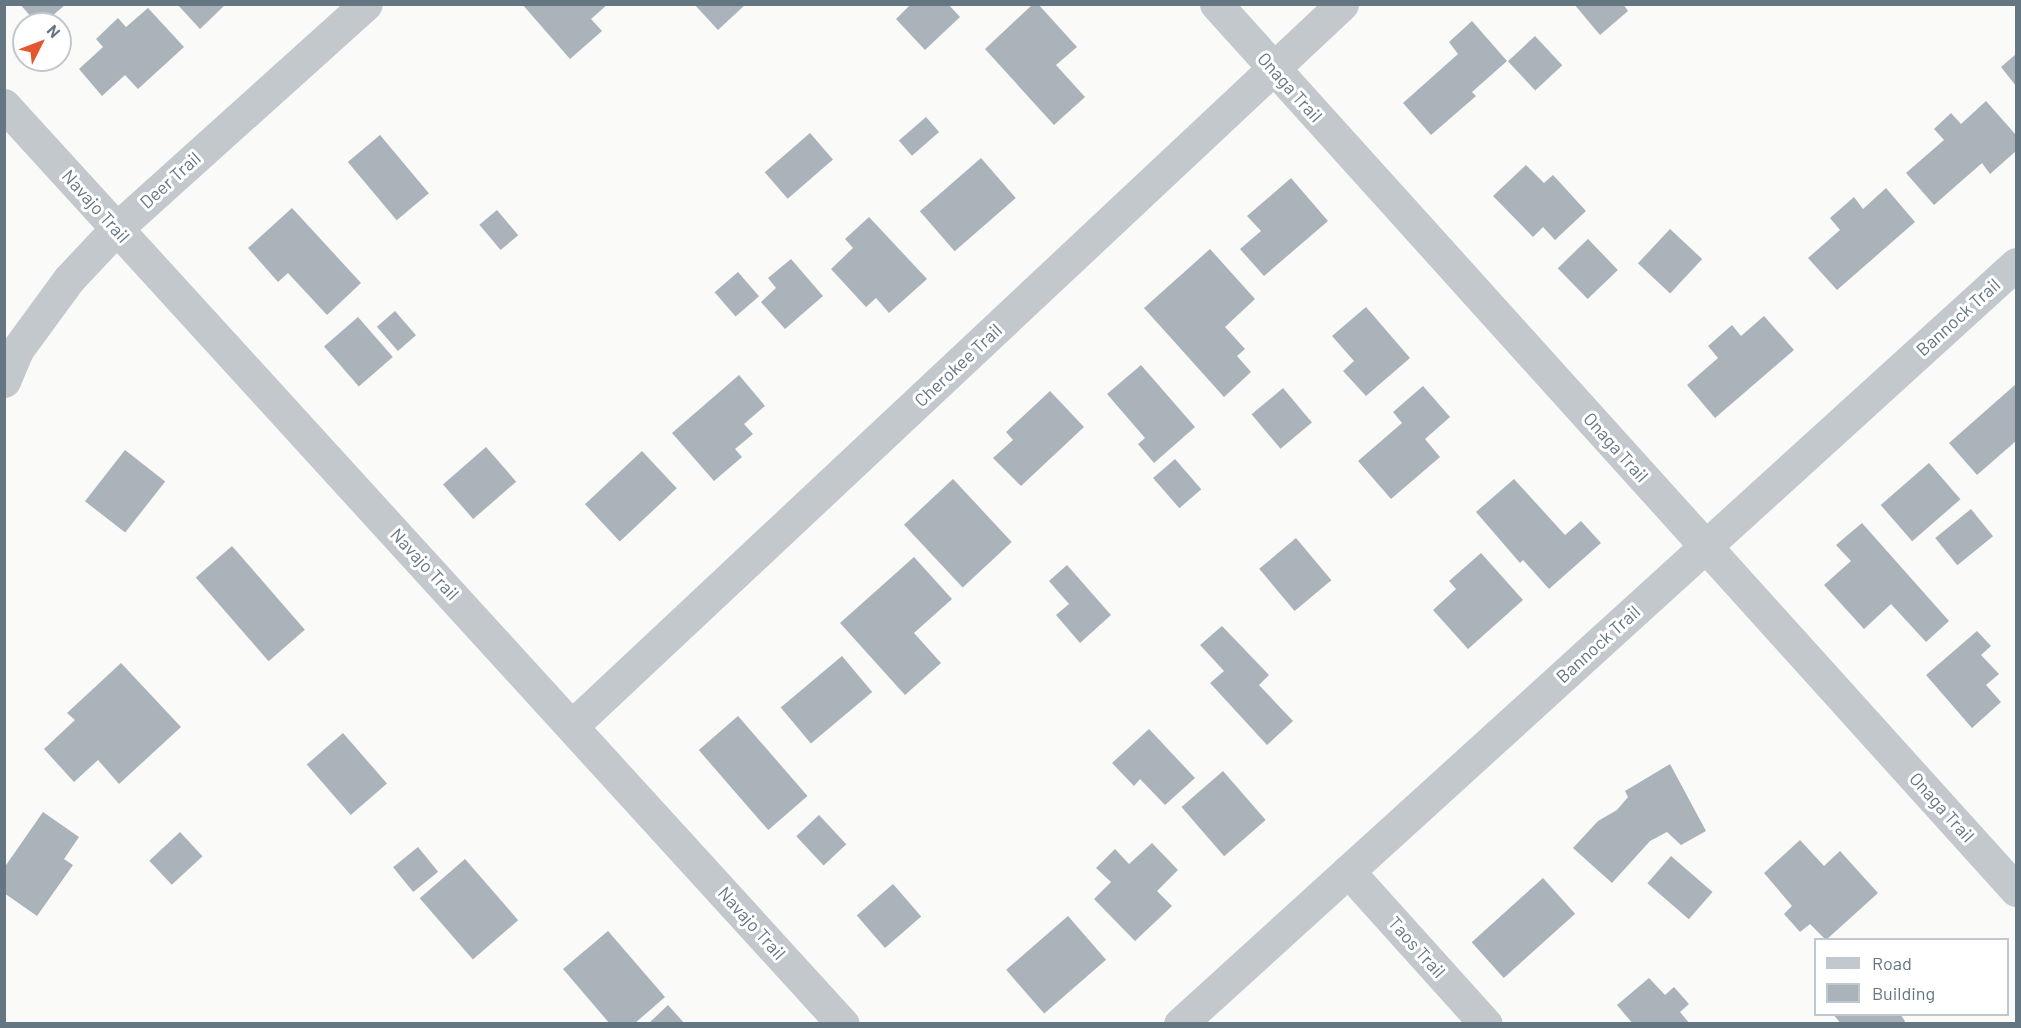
<!DOCTYPE html>
<style>
body{margin:0}
#map{position:relative;width:2021px;height:1028px;overflow:hidden;background:#fafaf8;font-family:Barlow,sans-serif}
div>[style]{position:absolute}
[style*='--x']{left:calc(var(--x)*1px);top:calc(var(--y)*1px);width:calc(var(--w)*1px);rotate:calc(var(--a)*1deg)}
.building>*{inset:0;background:#aab3b9;transform-origin:0 0}
.minor>*{height:33px;margin:-16.5px;padding:0 16.5px;transform-origin:16.5px;border-radius:16.5px;background:#c3c8cc}
.tertiary>*{height:33px;margin:-16.5px;padding:0 16.5px;transform-origin:16.5px;border-radius:16.5px;background:#c3c8cc}
span{translate:-50% -50%;white-space:nowrap;text-align:center;line-height:1.15;-webkit-text-stroke:6px #fff;paint-order:stroke}
.street-label{font-size:18px;color:#657683}
.frame{position:absolute;inset:0;border:6px solid #657683;pointer-events:none}
.legend{position:absolute;left:1814px;top:938px;width:195px;height:78px;box-sizing:border-box;background:#fff;border:2px solid #c1c8cd;margin:0;padding:8px 10px;list-style:none;font-size:18px;color:#657683}
.legend li{display:flex;align-items:center;gap:12px;height:30px}
.legend b{width:30px;border:2px solid #c1c8cd}
.north{position:absolute;left:12px;top:12px;width:60px;height:60px;box-sizing:border-box;background:#fff;border:2px solid #c1c8cd;border-radius:50%;rotate:48deg;font-size:16px;font-weight:700;line-height:24px;text-align:center;color:#657683}
.north::after{content:'';display:block;margin:auto;width:21px;height:27px;background:#e4572e;clip-path:polygon(50% 0,100% 100%,50% 72%,0 100%)}
</style>
<div id="map">
<div class="building">
<div style="clip-path:polygon(20px 4px,66px 4px,43px 24px,37px 24px)"></div>
<div style="clip-path:polygon(177px 4px,226px 4px,200px 29px)"></div>
<div style="clip-path:polygon(522px 4px,608px 4px,591px 19px,602px 31px,570px 59px)"></div>
<div style="clip-path:polygon(694px 4px,746px 4px,718px 30px)"></div>
<div style="clip-path:polygon(911px 4px,948px 4px,960px 17px,925px 50px,896px 19px)"></div>
<div style="clip-path:polygon(1033px 4px,1038px 4px,1077px 47px,1056px 65px,1085px 97px,1054px 125px,985px 49px)"></div>
<div style="clip-path:polygon(1574px 4px,1623px 4px,1628px 11px,1600px 35px)"></div>
<div style="clip-path:polygon(148px 8px,184px 47px,138px 89px,125px 75px,102px 96px,79px 69px,103px 47px,96px 39px,118px 18px,126px 27px)"></div>
<div style="clip-path:polygon(1472px 21px,1507px 61px,1472px 92px,1476px 96px,1431px 135px,1403px 103px,1458px 54px,1449px 42px)"></div>
<div style="left:1535px;top:36px;width:40px;height:37px;rotate:47deg"></div>
<div style="clip-path:polygon(2016px 54px,2016px 86px,2001px 67px)"></div>
<div style="clip-path:polygon(1986px 101px,2016px 135px,2016px 151px,1990px 174px,1982px 163px,1934px 205px,1906px 173px,1944px 140px,1934px 129px,1951px 113px,1961px 124px)"></div>
<div style="left:926px;top:117px;width:20px;height:36px;rotate:49deg"></div>
<div style="left:810px;top:133px;width:35px;height:60px;rotate:49deg"></div>
<div style="left:380px;top:135px;width:76px;height:42px;rotate:50deg"></div>
<div style="left:981px;top:158px;width:53px;height:81px;rotate:49deg"></div>
<div style="clip-path:polygon(1526px 165px,1544px 183px,1553px 175px,1586px 211px,1555px 240px,1543px 227px,1533px 237px,1493px 196px)"></div>
<div style="clip-path:polygon(1291px 178px,1328px 221px,1264px 276px,1240px 249px,1261px 231px,1247px 216px)"></div>
<div style="clip-path:polygon(1886px 188px,1915px 222px,1837px 290px,1808px 258px,1840px 230px,1830px 218px,1854px 197px,1863px 209px)"></div>
<div style="clip-path:polygon(292px 208px,361px 283px,327px 315px,288px 273px,278px 282px,248px 248px)"></div>
<div style="left:497px;top:210px;width:33px;height:23px;rotate:50deg"></div>
<div style="clip-path:polygon(869px 217px,927px 279px,889px 313px,876px 298px,866px 307px,831px 269px,853px 248px,845px 239px)"></div>
<div style="left:1670px;top:229px;width:44px;height:47px;rotate:43deg"></div>
<div style="left:1588px;top:239px;width:43px;height:42px;rotate:46deg"></div>
<div style="clip-path:polygon(1210px 249px,1255px 299px,1225px 327px,1245px 349px,1237px 356px,1251px 372px,1224px 397px,1144px 308px)"></div>
<div style="clip-path:polygon(791px 259px,823px 296px,785px 329px,761px 302px,776px 288px,768px 278px)"></div>
<div style="left:738px;top:272px;width:32px;height:31px;rotate:49deg"></div>
<div style="clip-path:polygon(1366px 307px,1410px 358px,1366px 396px,1343px 371px,1354px 361px,1332px 336px)"></div>
<div style="left:395px;top:311px;width:32px;height:24px;rotate:49deg"></div>
<div style="clip-path:polygon(1764px 316px,1794px 350px,1715px 418px,1687px 385px,1718px 358px,1708px 346px,1732px 325px,1741px 336px)"></div>
<div style="left:358px;top:317px;width:53px;height:45px;rotate:49deg"></div>
<div style="clip-path:polygon(1141px 365px,1195px 427px,1154px 463px,1138px 444px,1145px 438px,1107px 394px)"></div>
<div style="clip-path:polygon(739px 375px,765px 406px,744px 424px,753px 434px,735px 449px,742px 457px,714px 481px,672px 433px)"></div>
<div style="clip-path:polygon(2016px 384px,2016px 441px,1977px 475px,1949px 443px)"></div>
<div style="clip-path:polygon(1423px 386px,1450px 417px,1425px 439px,1440px 457px,1391px 499px,1358px 461px,1402px 423px,1393px 412px)"></div>
<div style="left:1283px;top:388px;width:45px;height:41px;rotate:50deg"></div>
<div style="clip-path:polygon(1050px 391px,1084px 427px,1021px 486px,993px 458px,1013px 440px,1006px 432px)"></div>
<div style="left:486px;top:447px;width:46px;height:57px;rotate:49deg"></div>
<div style="left:125px;top:450px;width:51px;height:65px;rotate:38deg"></div>
<div style="left:642px;top:451px;width:51px;height:78px;rotate:47deg"></div>
<div style="left:1175px;top:459px;width:40px;height:29px;rotate:49deg"></div>
<div style="left:1929px;top:463px;width:48px;height:64px;rotate:49deg"></div>
<div style="left:953px;top:479px;width:86px;height:67px;rotate:47deg"></div>
<div style="clip-path:polygon(1514px 479px,1565px 535px,1581px 521px,1601px 543px,1549px 589px,1523px 560px,1520px 563px,1476px 512px)"></div>
<div style="left:1971px;top:509px;width:35px;height:46px;rotate:51deg"></div>
<div style="clip-path:polygon(1862px 523px,1949px 621px,1926px 642px,1891px 604px,1864px 629px,1824px 585px,1851px 561px,1836px 545px)"></div>
<div style="left:1296px;top:538px;width:55px;height:48px;rotate:50deg"></div>
<div style="left:232px;top:546px;width:111px;height:48px;rotate:49deg"></div>
<div style="clip-path:polygon(1481px 553px,1523px 600px,1468px 649px,1433px 610px,1456px 589px,1449px 581px)"></div>
<div style="clip-path:polygon(914px 557px,952px 599px,914px 633px,941px 663px,905px 695px,840px 623px)"></div>
<div style="clip-path:polygon(1067px 565px,1111px 615px,1080px 643px,1056px 615px,1069px 604px,1049px 581px)"></div>
<div style="clip-path:polygon(1222px 626px,1269px 675px,1259px 685px,1293px 721px,1267px 745px,1210px 683px,1224px 671px,1200px 645px)"></div>
<div style="clip-path:polygon(1977px 631px,1991px 646px,1981px 655px,1999px 674px,1986px 685px,2001px 702px,1972px 728px,1926px 675px)"></div>
<div style="left:842px;top:656px;width:47px;height:80px;rotate:50deg"></div>
<div style="clip-path:polygon(121px 663px,181px 727px,119px 784px,98px 760px,74px 782px,44px 749px,75px 720px,67px 713px)"></div>
<div style="left:738px;top:716px;width:106px;height:52px;rotate:49deg"></div>
<div style="clip-path:polygon(1149px 729px,1195px 778px,1165px 805px,1140px 779px,1134px 786px,1112px 763px)"></div>
<div style="left:343px;top:733px;width:67px;height:48px;rotate:49deg"></div>
<div style="clip-path:polygon(1670px 764px,1706px 831px,1681px 845px,1667px 832px,1650px 841px,1612px 883px,1573px 848px,1598px 821px,1617px 810px,1628px 797px,1625px 791px)"></div>
<div style="left:1223px;top:771px;width:65px;height:55px;rotate:49deg"></div>
<div style="clip-path:polygon(43px 812px,79px 837px,64px 859px,73px 865px,37px 916px,4px 893px,4px 868px)"></div>
<div style="left:819px;top:815px;width:40px;height:31px;rotate:47deg"></div>
<div style="left:180px;top:832px;width:33px;height:42px;rotate:47deg"></div>
<div style="clip-path:polygon(1800px 840px,1824px 866px,1840px 851px,1878px 893px,1826px 940px,1810px 924px,1800px 932px,1784px 914px,1792px 906px,1764px 873px)"></div>
<div style="clip-path:polygon(1152px 843px,1178px 870px,1157px 891px,1172px 906px,1135px 941px,1094px 899px,1111px 882px,1096px 868px,1115px 849px,1129px 864px)"></div>
<div style="left:418px;top:847px;width:32px;height:32px;rotate:51deg"></div>
<div style="left:1671px;top:856px;width:55px;height:36px;rotate:41deg"></div>
<div style="left:465px;top:859px;width:81px;height:60px;rotate:49deg"></div>
<div style="left:1543px;top:878px;width:48px;height:96px;rotate:48deg"></div>
<div style="left:893px;top:884px;width:43px;height:48px;rotate:49deg"></div>
<div style="left:1068px;top:916px;width:58px;height:82px;rotate:49deg"></div>
<div style="clip-path:polygon(608px 931px,665px 997px,634px 1024px,610px 1024px,563px 969px)"></div>
<div style="clip-path:polygon(1649px 978px,1665px 995px,1674px 987px,1689px 1004px,1680px 1012px,1690px 1024px,1633px 1024px,1617px 1005px)"></div>
<div style="clip-path:polygon(668px 1005px,685px 1024px,648px 1024px)"></div>
<div style="clip-path:polygon(1833px 1014px,1900px 1014px,1905px 1021px,1902px 1024px,1841px 1024px)"></div>
</div>
<div class="minor">
<div style="--x:4;--y:105;--w:1244;--a:47.61"></div>
<div style="--x:4;--y:381;--w:34;--a:-67"></div>
<div style="--x:17;--y:350;--w:88;--a:-53.8"></div>
<div style="--x:69;--y:279;--w:69;--a:-46.8"></div>
<div style="--x:116;--y:229;--w:336;--a:-42"></div>
<div style="--x:573;--y:725;--w:1054;--a:-43.15"></div>
<div style="--x:1348;--y:871;--w:206;--a:48"></div>
<div style="--x:1180;--y:1024;--w:1130;--a:-42.27"></div>
</div>
<div class="tertiary">
<div style="--x:1216;--y:4;--w:1194;--a:47.92"></div>
</div>
<div class="street-label">
<span style="left:1290px;top:87px;rotate:48deg">Onaga Trail</span>
<span style="left:170px;top:180px;rotate:-42deg">Deer Trail</span>
<span style="left:96px;top:206px;rotate:48deg">Navajo Trail</span>
<span style="left:1958px;top:317px;rotate:-42deg">Bannock Trail</span>
<span style="left:958px;top:365px;rotate:-43deg">Cherokee Trail</span>
<span style="left:1616px;top:447px;rotate:48deg">Onaga Trail</span>
<span style="left:425px;top:564px;rotate:47deg">Navajo Trail</span>
<span style="left:1598px;top:644px;rotate:-42deg">Bannock Trail</span>
<span style="left:1942px;top:807px;rotate:48deg">Onaga Trail</span>
<span style="left:752px;top:923px;rotate:48deg">Navajo Trail</span>
<span style="left:1417px;top:947px;rotate:48deg">Taos Trail</span>
</div>
<div class="frame"></div>
<ul class="legend">
<li><b style="height:8px;background:#c3c8cc"></b>Road</li>
<li><b style="height:16px;background:#aab3b9"></b>Building</li>
</ul>
<div class="north">N</div>
</div>
